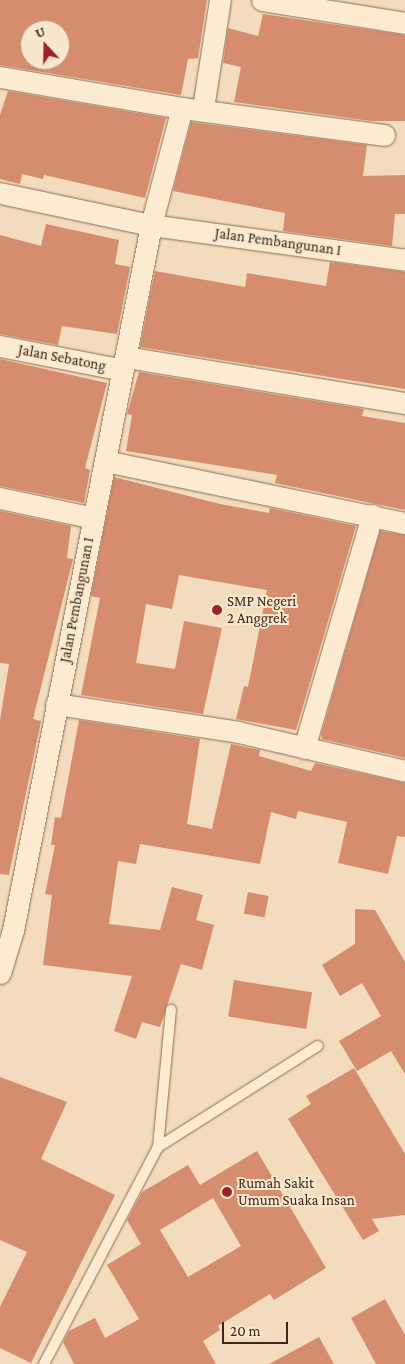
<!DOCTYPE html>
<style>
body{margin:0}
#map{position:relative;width:405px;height:1364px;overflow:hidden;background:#f2dcbd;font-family:"Crimson Pro",serif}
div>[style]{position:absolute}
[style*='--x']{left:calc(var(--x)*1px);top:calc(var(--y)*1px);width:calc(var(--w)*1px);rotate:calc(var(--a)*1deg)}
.building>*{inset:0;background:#d58d6e;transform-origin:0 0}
.roads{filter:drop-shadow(0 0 1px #8c6b54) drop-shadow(0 0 1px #8c6b54)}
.lane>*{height:10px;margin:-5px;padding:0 5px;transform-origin:5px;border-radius:5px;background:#fcead1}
.street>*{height:21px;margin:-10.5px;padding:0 10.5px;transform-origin:10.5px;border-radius:10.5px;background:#fcead1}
.dots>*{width:14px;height:14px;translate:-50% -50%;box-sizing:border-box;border:2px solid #f9e7cd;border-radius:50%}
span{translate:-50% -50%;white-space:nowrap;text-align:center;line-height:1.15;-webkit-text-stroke:4px #f9e7cd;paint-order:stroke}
.street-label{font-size:15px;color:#3a261a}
.poi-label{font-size:15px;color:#3a261a}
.left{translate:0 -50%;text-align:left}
.north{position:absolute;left:20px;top:20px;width:50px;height:50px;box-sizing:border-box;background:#f9e7cd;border:1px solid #ad9a85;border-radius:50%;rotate:339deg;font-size:14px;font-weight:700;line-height:20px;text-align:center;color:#3a261a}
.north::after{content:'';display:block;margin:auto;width:18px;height:22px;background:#a11e2f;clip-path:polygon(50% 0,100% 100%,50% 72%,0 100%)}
.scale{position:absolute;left:222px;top:1322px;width:66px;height:22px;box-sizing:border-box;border:2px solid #3a261a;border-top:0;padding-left:6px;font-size:15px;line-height:18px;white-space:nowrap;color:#3a261a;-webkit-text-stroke:4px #f9e7cd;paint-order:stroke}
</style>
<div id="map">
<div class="building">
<div style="clip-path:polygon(evenodd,0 0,207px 0,198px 58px,188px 59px,181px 95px,0 65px,0 0,30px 30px,60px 30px,60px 60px,30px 60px,30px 30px)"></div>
<div style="clip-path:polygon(263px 14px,405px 35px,405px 121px,371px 121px,234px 102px,241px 67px,223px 63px,228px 28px,258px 36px)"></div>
<div style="clip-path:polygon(8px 91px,166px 118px,145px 198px,44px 175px,43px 179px,22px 174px,20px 184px,0 179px,0 115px)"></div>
<div style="clip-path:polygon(191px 122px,367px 145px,363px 176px,405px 175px,405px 214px,395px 214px,392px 246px,283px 231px,285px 213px,173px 191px)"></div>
<div style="clip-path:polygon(46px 224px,119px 240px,115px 264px,130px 267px,117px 334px,62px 326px,58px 345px,0 334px,0 235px,41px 246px)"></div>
<div style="clip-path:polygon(330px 262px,405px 272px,405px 389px,140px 347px,155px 271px,245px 287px,247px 273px,326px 286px)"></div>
<div style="clip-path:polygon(0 359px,107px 383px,85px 468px,90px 470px,84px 503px,0 486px)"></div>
<div style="clip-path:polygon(139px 372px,364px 409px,362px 416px,405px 423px,405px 510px,275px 483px,277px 475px,265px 473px,126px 451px,132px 415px,127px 414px)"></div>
<div style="clip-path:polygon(114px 477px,220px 504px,269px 513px,270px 508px,356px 526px,296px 730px,236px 719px,244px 686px,248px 687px,267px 590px,179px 575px,172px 609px,146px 604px,136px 663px,175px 669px,184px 621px,222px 628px,203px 714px,81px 695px,100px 598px,91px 596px)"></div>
<div style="clip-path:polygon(0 511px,71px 526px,67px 558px,73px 559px,33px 719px,41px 721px,9px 875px,0 874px,0 720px,9px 664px,0 663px)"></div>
<div style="clip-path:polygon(380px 531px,405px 535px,405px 758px,322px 739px,321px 735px)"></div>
<div style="clip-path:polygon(79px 720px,200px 739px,187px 824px,212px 829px,231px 744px,260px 750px,259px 756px,311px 771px,315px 763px,405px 783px,405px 837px,397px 836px,388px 874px,338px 863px,347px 822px,298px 811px,296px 819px,271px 812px,260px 864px,140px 844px,136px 864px,118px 861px,109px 924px,160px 930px,172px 887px,203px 895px,196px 920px,214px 925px,202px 970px,181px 964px,160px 1027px,142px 1022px,136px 1039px,114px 1031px,132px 976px,43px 965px,52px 895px,45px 894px,55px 845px,51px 845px,55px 817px,61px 818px)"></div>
<div style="left:248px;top:892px;width:21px;height:22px;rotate:11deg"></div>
<div style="clip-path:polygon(355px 909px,375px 910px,405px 962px,405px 1074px,391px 1051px,357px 1071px,339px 1041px,381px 1016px,362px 983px,340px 996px,322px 965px,355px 944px)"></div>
<div style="left:234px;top:980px;width:79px;height:37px;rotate:9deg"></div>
<div style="clip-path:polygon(354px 1068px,405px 1154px,405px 1215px,372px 1219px,379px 1231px,363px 1240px,288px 1119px,311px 1104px,306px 1096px)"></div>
<div style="clip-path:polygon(0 1077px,67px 1102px,41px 1159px,115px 1195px,31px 1363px,0 1348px,0 1307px,27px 1252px,0 1240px)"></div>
<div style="clip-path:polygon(evenodd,257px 1151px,326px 1268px,274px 1300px,270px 1294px,218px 1326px,220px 1330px,203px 1341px,216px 1364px,74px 1364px,63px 1342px,69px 1331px,95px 1318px,105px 1338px,139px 1319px,107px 1265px,141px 1244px,127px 1220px,142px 1192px,188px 1165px,200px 1185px,257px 1151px,213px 1198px,241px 1246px,188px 1277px,160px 1230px,213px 1198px)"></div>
<div style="clip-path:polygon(385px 1299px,405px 1335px,405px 1364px,376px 1364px,351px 1318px)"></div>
<div style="clip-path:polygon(319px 1337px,334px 1364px,269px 1364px)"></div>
</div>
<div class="roads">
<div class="lane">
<div style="--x:158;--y:1147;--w:189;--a:-32.3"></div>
<div style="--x:44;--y:1364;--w:245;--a:-62.3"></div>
<div style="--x:158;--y:1147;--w:138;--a:-84.6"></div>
</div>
<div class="street">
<div style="--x:262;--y:0;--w:145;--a:9.1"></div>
<div style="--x:0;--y:77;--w:185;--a:9.7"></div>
<div style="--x:182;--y:108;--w:204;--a:7.6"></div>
<div style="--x:203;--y:108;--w:109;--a:-81.1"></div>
<div style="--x:0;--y:193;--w:154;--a:12"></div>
<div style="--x:151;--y:225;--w:256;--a:7.8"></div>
<div style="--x:0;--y:346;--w:125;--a:11"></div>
<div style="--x:126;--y:357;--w:283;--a:9.4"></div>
<div style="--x:105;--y:461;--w:306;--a:11.7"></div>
<div style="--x:0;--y:498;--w:96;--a:12"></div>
<div style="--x:56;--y:704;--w:184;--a:8.7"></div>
<div style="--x:238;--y:732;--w:171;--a:13.1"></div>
<div style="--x:304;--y:748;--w:243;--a:-73.7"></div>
<div style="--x:0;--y:973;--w:45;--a:-73.2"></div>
<div style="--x:13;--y:930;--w:718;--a:-78.92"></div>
<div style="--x:151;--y:225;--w:121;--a:-75.2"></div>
</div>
</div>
<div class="dots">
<div style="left:217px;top:610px;background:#a11e2f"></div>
<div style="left:227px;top:1192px;background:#a11e2f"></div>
</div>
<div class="street-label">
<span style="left:278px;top:242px;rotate:8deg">Jalan Pembangunan I</span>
<span style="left:62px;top:358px;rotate:11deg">Jalan Sebatong</span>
<span style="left:77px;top:600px;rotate:-79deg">Jalan Pembangunan I</span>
</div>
<div class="poi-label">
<span class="left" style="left:227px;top:610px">SMP Negeri<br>2 Anggrek</span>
<span class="left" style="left:238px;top:1192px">Rumah Sakit<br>Umum Suaka Insan</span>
</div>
<div class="north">U</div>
<div class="scale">20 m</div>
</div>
